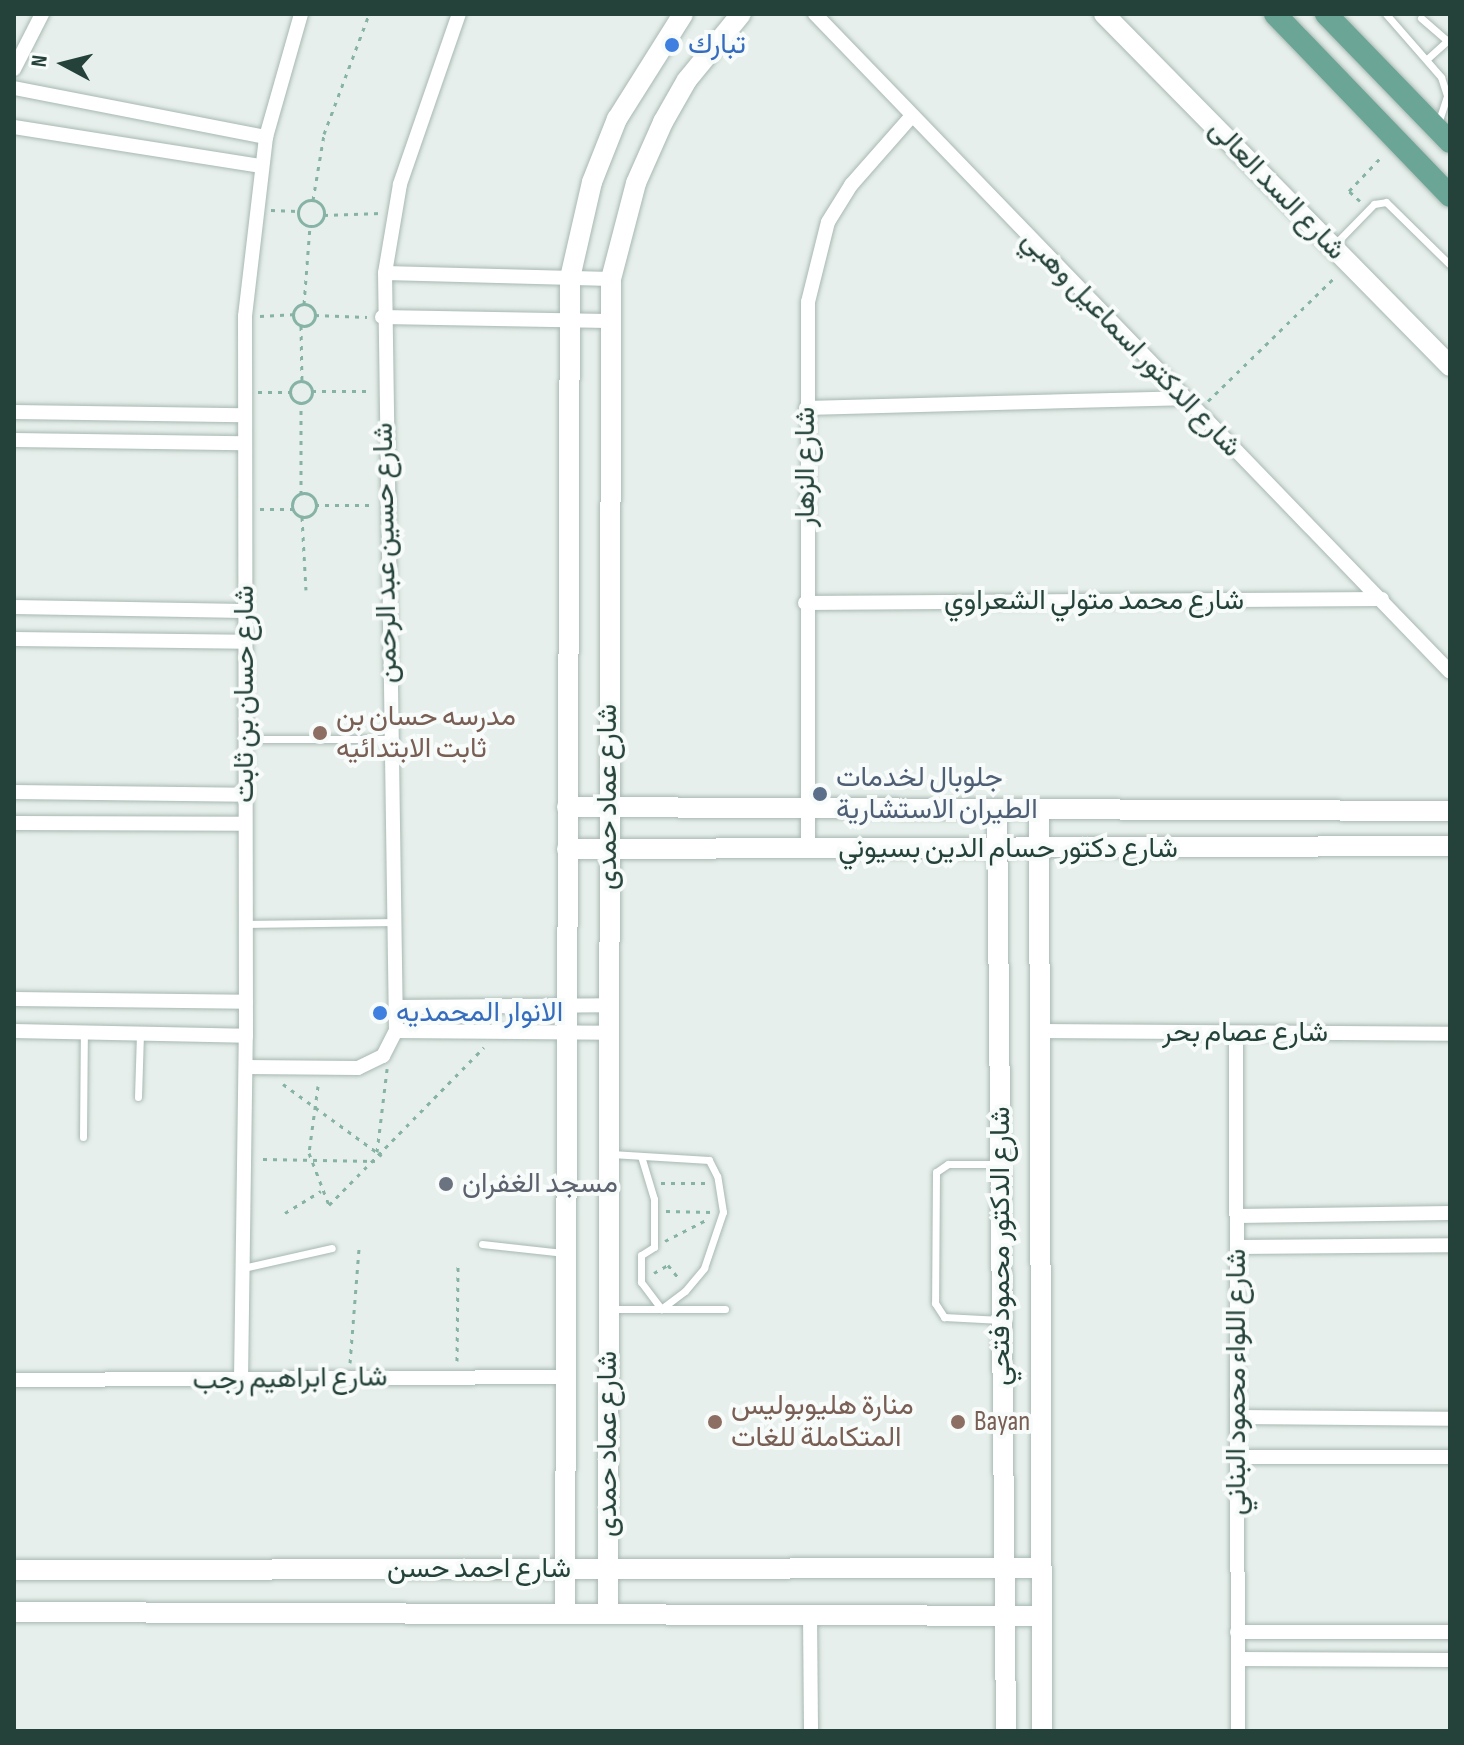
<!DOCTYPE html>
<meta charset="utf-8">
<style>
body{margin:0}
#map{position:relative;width:1464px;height:1745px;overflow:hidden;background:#e6efeb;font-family:"Sofia Sans Condensed",Vazirmatn,sans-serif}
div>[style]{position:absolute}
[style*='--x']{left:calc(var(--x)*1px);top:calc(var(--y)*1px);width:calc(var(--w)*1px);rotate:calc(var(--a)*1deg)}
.path>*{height:3px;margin-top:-1.5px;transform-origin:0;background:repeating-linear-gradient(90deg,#86b3a5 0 4px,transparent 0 10px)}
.path>.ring{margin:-1.5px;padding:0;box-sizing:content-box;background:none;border:3px solid #86b3a5;border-radius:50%}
.roads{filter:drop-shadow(0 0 2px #a8b8b2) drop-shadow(0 0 2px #a8b8b2)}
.lane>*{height:7px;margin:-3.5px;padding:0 3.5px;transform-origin:3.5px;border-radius:3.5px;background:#fff}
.street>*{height:14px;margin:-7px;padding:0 7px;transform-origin:7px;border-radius:7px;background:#fff}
.secondary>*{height:20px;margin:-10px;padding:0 10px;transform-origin:10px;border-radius:10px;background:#fff}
.primary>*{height:22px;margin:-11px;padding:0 11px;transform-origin:11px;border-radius:11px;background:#6aa596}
.dots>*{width:22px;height:22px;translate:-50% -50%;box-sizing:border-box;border:4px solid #f7fbf9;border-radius:50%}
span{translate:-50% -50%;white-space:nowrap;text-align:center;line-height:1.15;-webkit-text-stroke:8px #f7fbf9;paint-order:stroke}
.shop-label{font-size:28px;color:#366cbe}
.left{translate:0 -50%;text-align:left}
.street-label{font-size:28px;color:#24423a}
.education-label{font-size:28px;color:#785e54}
.service-label{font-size:28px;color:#4e5e75}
.worship-label{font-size:28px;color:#5b616d}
.frame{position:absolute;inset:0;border:16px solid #24423a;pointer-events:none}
.north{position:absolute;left:24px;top:24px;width:80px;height:80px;-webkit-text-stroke:6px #f7fbf9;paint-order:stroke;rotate:277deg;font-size:22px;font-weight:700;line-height:32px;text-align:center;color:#24423a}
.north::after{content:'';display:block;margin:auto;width:28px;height:36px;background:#24423a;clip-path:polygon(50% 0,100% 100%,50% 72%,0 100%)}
</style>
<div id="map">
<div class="path">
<div style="--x:313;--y:200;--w:67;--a:-80.5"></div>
<div style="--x:324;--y:134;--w:128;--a:-69.4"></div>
<div class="ring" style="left:298px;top:200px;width:23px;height:23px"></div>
<div style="--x:1360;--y:201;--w:15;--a:-138"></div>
<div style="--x:1349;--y:191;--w:50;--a:-46.6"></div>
<div style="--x:271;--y:210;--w:27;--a:2"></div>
<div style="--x:324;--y:215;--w:57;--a:-2"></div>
<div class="ring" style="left:293px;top:304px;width:19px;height:19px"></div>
<div style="--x:304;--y:304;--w:78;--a:-85.6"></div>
<div style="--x:315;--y:315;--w:52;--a:2.2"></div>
<div style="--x:260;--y:316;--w:33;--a:-3"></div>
<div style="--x:301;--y:326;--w:55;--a:89"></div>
<div class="ring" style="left:290px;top:381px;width:19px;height:19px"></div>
<div style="--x:312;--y:391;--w:60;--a:0"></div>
<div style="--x:258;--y:392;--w:32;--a:0"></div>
<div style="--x:1208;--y:401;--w:180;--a:-44.3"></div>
<div class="ring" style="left:292px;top:493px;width:21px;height:21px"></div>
<div style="--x:301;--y:494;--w:91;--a:-90"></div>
<div style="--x:315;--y:505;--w:60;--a:0"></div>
<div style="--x:260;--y:509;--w:33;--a:0"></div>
<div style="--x:302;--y:517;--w:73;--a:86.9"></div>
<div style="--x:283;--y:1084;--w:122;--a:36"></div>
<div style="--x:318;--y:1086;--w:68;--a:97.7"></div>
<div style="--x:309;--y:1153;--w:56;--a:69"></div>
<div style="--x:329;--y:1205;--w:221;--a:-45.5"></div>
<div style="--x:377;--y:1152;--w:84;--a:-83.1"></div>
<div style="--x:263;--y:1159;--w:112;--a:1"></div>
<div style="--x:661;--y:1183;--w:45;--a:0"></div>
<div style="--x:666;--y:1211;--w:45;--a:1.3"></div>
<div style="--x:285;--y:1213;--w:42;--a:-31.4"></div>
<div style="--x:665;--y:1241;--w:48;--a:-27.1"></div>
<div style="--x:654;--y:1273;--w:16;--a:-30"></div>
<div style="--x:668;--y:1265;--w:19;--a:51"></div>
<div style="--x:457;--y:1361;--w:99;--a:-89.4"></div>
<div style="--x:350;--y:1363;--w:115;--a:-85.5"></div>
</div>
<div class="roads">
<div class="lane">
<div style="--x:1386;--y:14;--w:84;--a:48.9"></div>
<div style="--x:1441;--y:77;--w:20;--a:72"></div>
<div style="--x:1447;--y:96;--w:28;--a:108"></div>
<div style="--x:1421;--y:18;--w:35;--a:41"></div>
<div style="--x:1427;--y:59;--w:30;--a:-42"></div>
<div style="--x:1335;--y:244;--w:56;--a:-45.7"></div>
<div style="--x:1374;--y:204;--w:12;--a:-9"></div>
<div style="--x:1386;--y:202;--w:90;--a:44.5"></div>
<div style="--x:245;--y:739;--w:145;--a:0"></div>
<div style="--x:246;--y:924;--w:148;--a:-0.8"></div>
<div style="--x:138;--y:1097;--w:63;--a:-88.2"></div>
<div style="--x:83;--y:1137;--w:105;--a:-89.5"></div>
<div style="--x:641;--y:1156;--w:45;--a:73.2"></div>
<div style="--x:654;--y:1199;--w:48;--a:90"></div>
<div style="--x:654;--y:1247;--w:15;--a:148"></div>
<div style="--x:641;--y:1255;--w:27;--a:90"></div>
<div style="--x:641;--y:1282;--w:34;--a:53"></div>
<div style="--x:661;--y:1309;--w:64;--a:0"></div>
<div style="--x:998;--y:1164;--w:50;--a:180"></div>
<div style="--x:948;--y:1164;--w:14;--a:146"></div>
<div style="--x:936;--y:1172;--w:131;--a:90.4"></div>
<div style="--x:935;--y:1303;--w:17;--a:57"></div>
<div style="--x:944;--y:1317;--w:57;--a:3"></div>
<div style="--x:482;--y:1244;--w:81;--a:6.3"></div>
<div style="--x:243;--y:1268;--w:91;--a:-12.7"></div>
<div style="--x:610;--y:1309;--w:51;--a:0"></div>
<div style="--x:661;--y:1309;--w:30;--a:-37"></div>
<div style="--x:685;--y:1291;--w:30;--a:-50"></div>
<div style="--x:704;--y:1268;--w:59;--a:-71.3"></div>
<div style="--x:723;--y:1212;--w:36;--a:-99"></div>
<div style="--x:717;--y:1176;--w:18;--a:-117"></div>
<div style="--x:709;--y:1160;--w:98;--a:-176.5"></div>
</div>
<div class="street">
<div style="--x:815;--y:14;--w:914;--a:46.02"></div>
<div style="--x:14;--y:69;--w:62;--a:-63"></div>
<div style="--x:14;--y:88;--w:257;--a:11"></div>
<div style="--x:14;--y:127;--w:249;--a:9"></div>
<div style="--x:385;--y:273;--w:226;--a:1.5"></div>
<div style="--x:382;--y:317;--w:226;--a:1"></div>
<div style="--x:806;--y:408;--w:377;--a:-1.5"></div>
<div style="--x:14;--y:412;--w:229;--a:0.8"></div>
<div style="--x:14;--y:440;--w:229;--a:0.8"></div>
<div style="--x:805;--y:603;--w:577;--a:-0.4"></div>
<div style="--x:14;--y:607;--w:231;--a:1"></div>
<div style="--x:14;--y:639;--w:231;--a:0.7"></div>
<div style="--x:14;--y:792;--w:231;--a:0.7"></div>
<div style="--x:14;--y:823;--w:231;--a:0.2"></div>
<div style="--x:808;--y:849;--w:547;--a:-90"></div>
<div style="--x:808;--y:302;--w:82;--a:-76"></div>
<div style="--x:828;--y:222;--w:44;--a:-58.1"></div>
<div style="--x:851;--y:185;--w:91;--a:-48.6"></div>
<div style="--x:14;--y:999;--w:232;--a:0.7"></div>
<div style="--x:397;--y:1007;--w:212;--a:-0.5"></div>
<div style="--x:14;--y:1031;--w:232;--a:1.2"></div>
<div style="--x:396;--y:1031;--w:211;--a:0.5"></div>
<div style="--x:1040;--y:1031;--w:410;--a:0.4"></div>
<div style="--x:1236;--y:1033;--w:698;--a:89.84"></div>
<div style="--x:246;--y:1067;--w:112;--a:0.5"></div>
<div style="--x:358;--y:1068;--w:28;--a:-26"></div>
<div style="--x:383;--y:1056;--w:28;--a:-63"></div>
<div style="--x:396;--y:1031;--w:758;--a:-90.83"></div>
<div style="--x:385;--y:273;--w:90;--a:-80.4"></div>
<div style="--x:400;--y:184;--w:180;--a:-70.9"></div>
<div style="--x:1237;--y:1216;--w:213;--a:-0.8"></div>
<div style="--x:1237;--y:1247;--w:213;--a:-0.5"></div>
<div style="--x:14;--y:1380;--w:551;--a:-0.31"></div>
<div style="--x:241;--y:1380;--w:344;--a:-89.2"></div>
<div style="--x:246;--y:1036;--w:720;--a:-90.08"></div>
<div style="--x:245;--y:316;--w:180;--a:-83.3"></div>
<div style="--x:266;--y:137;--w:128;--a:-74.1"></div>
<div style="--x:1237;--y:1417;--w:213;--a:0.5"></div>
<div style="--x:1237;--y:1457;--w:213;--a:0"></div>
<div style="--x:810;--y:1614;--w:117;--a:89.5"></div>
<div style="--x:1237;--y:1632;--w:213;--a:0"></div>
<div style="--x:1238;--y:1659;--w:212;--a:0.3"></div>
</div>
<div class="secondary">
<div style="--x:1104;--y:14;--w:494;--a:45.5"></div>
<div style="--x:567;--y:807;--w:883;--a:0.26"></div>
<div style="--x:997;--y:809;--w:922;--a:89.44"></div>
<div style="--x:1039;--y:809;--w:922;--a:89.81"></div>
<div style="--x:567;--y:849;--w:883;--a:-0.19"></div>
<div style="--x:14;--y:1570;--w:1026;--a:-0.11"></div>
<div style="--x:14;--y:1612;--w:1026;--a:0.22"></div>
<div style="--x:565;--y:1613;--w:1335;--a:-89.79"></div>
<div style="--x:570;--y:278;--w:98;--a:-77.1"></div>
<div style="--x:592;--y:182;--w:68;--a:-68.4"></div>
<div style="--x:617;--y:119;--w:124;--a:-57.8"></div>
<div style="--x:608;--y:1613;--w:1334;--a:-89.87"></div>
<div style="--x:611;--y:279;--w:99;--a:-75.4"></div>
<div style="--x:636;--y:183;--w:67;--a:-66.1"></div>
<div style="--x:663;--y:122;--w:48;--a:-60.3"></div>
<div style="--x:687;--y:80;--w:85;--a:-50.7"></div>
</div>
<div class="primary">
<div style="--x:1275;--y:14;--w:252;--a:46.1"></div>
<div style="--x:1326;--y:14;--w:178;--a:45.9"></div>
</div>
</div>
<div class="dots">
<div style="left:672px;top:45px;background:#3f7fe0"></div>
<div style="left:320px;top:733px;background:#8d6e63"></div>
<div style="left:820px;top:794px;background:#5c6f8a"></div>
<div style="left:380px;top:1013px;background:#3f7fe0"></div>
<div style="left:446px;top:1184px;background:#6b7280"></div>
<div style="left:715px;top:1422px;background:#8d6e63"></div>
<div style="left:958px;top:1422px;background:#8d6e63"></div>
</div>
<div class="shop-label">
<span class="left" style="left:688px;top:45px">تبارك</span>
<span class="left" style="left:396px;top:1013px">الانوار المحمديه</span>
</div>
<div class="street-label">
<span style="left:1277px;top:190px;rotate:46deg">شارع السد العالى</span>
<span style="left:1131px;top:344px;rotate:46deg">شارع الدكتور اسماعيل وهبي</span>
<span style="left:806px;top:467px;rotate:-90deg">شارع الزهار</span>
<span style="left:386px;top:553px;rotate:-91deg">شارع حسين عبد الرحمن</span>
<span style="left:1094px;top:601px">شارع محمد متولي الشعراوي</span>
<span style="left:245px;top:694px;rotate:-90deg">شارع حسان بن ثابت</span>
<span style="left:608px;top:797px;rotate:-90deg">شارع عماد حمدى</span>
<span style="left:1008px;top:849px">شارع دكتور حسام الدين بسيوني</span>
<span style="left:1245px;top:1033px">شارع عصام بحر</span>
<span style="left:1001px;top:1246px;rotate:-90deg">شارع الدكتور محمود فتحي</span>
<span style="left:290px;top:1379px;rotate:-1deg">شارع ابراهيم رجب</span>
<span style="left:1237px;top:1382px;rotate:-90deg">شارع اللواء محمود البناني</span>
<span style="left:608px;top:1444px;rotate:-90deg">شارع عماد حمدى</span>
<span style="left:479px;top:1569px">شارع احمد حسن</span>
</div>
<div class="education-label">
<span class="left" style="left:336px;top:733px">مدرسه حسان بن<br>ثابت الابتدائيه</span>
<span class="left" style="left:731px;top:1422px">منارة هليوبوليس<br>المتكاملة للغات</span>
<span class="left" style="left:974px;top:1422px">Bayan</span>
</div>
<div class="service-label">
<span class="left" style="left:836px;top:794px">جلوبال لخدمات<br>الطيران الاستشارية</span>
</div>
<div class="worship-label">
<span class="left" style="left:462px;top:1184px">مسجد الغفران</span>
</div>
<div class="frame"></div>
<div class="north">N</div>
</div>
